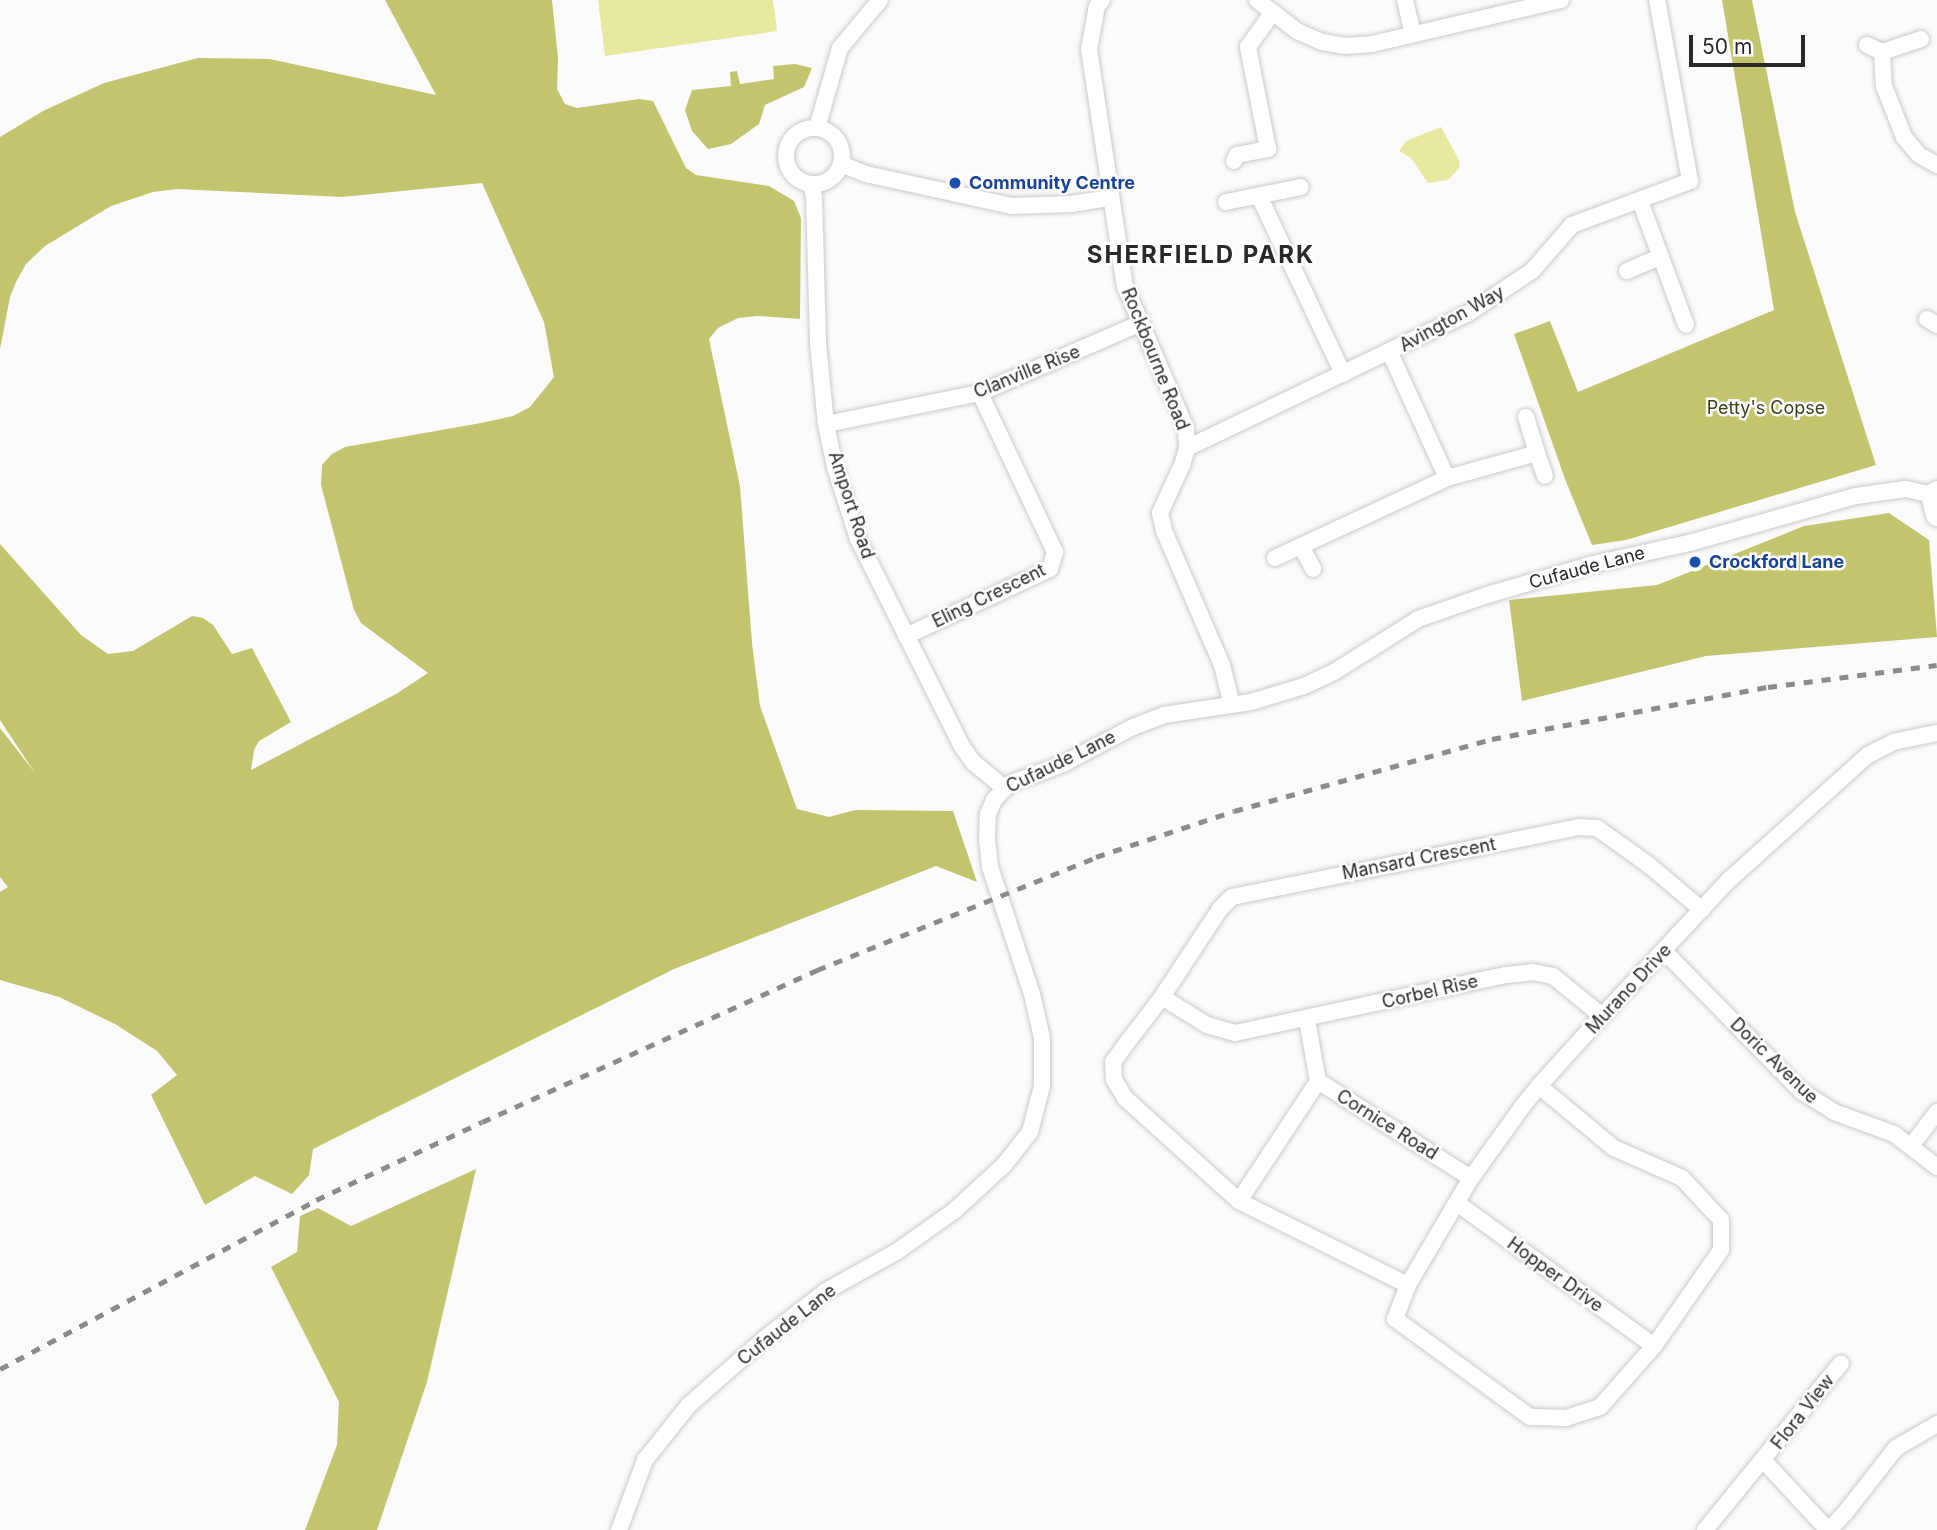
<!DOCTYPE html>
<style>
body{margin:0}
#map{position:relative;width:1937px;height:1530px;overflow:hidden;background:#fbfbfe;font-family:Inter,sans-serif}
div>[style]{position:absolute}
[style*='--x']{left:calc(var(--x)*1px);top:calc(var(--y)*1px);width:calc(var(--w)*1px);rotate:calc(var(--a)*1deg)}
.green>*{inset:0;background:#e6e99e}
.forest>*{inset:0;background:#c2c56d}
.roads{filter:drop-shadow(0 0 2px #cacacc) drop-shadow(0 0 2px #cacacc)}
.street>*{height:16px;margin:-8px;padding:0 8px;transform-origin:8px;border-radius:8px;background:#fff}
.street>.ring{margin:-8px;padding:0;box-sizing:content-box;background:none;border:16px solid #fff;border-radius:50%}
.secondary>*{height:23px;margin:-11.5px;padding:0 11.5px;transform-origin:11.5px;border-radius:11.5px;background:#fff}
.rail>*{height:4.5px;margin-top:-2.25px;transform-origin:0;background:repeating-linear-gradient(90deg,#8b8b8d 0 9px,transparent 0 18px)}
.dots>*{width:19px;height:19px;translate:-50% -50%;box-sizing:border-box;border:4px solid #fff;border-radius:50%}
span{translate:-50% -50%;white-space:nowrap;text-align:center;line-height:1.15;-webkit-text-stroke:5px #fff;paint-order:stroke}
.transit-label{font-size:18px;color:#164399;font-weight:700}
.left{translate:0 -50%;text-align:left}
.street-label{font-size:18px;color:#29292a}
.park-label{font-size:18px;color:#3e3f19}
.district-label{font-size:24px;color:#29292a;font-weight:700;letter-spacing:2px}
.scale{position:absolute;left:1689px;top:35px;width:116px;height:32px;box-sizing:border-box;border:4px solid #29292a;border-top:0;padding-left:9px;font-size:21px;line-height:24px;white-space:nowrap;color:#29292a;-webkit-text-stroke:5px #fff;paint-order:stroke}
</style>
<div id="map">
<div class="green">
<div style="clip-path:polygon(598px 0,773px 0,777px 31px,605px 56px)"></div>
<div style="clip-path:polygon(1441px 127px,1460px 162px,1459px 168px,1448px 180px,1428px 183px,1411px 158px,1399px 151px,1406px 141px)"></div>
</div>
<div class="forest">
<div style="clip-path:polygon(385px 0,552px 0,558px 58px,557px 89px,565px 104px,577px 108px,639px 99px,653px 101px,686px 168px,696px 175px,769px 186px,794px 201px,801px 218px,800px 319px,757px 316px,738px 318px,718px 328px,709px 339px,740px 486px,752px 643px,760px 706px,797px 809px,829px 817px,855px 810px,953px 811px,977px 882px,936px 866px,674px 969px,313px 1149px,309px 1175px,292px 1194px,255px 1176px,205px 1205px,151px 1095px,177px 1075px,157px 1051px,115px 1024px,59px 997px,0 980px,0 892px,8px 887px,0 877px,0 728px,35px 773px,0 720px,0 544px,81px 635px,108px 654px,133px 651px,192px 616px,203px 618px,213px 625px,232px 654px,252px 648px,291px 722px,259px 741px,254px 750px,251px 770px,396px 694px,428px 673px,361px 623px,354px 610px,321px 485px,322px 465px,332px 454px,345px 447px,481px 423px,513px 416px,530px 407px,554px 377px,544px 322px,482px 183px,342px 197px,177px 189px,153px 192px,111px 206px,45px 246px,26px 264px,16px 282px,10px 297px,0 349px,0 137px,43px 111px,104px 83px,198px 58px,270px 59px,436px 95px)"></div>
<div style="clip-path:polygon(1722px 0,1752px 0,1795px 212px,1876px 465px,1626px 540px,1592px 545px,1565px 479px,1514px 334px,1550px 321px,1578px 392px,1774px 310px)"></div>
<div style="clip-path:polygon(795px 64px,812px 68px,804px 87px,765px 105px,759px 124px,731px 144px,708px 149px,692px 131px,685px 110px,692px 90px,731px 86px,730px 72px,737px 71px,740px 84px,774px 79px,773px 66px)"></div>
<div style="clip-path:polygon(1889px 513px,1929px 540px,1937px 637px,1706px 656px,1522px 701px,1509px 600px,1657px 585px,1804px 526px)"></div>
<div style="clip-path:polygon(476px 1169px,427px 1382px,377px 1530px,305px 1530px,337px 1445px,339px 1402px,271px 1267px,297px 1252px,300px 1216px,318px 1208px,351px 1226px)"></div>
</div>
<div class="roads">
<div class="street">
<div style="--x:1102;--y:0;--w:8;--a:130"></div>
<div style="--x:1097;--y:6;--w:44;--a:100.5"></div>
<div style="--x:1089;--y:49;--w:240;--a:81.4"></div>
<div style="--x:1125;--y:286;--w:155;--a:66.8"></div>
<div style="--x:1186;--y:428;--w:20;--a:87"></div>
<div style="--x:1187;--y:448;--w:18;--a:106"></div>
<div style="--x:1182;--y:465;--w:53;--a:114.6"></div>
<div style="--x:1160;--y:513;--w:18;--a:77"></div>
<div style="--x:1164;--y:531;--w:146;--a:66.6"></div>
<div style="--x:1222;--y:665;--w:41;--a:76"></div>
<div style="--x:1257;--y:0;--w:51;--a:37.8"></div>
<div style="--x:1297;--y:31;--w:27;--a:24"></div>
<div style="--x:1322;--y:42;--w:23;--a:10"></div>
<div style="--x:1345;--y:46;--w:27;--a:-4"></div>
<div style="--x:1372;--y:44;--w:194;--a:-13.1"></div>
<div style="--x:1405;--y:0;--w:35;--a:77"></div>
<div style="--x:1867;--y:45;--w:17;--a:25"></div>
<div style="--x:1882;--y:52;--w:41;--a:-18.4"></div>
<div style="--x:1882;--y:52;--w:34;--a:87"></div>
<div style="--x:1884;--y:86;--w:55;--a:68.6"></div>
<div style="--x:1904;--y:137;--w:23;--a:50"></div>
<div style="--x:1919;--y:155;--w:21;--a:29"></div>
<div style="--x:817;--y:128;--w:83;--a:-74"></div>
<div style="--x:840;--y:48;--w:62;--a:-50.2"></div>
<div class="ring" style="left:786px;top:128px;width:40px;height:40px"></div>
<div style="--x:1234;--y:161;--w:7;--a:-63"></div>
<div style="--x:1237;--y:155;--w:32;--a:-11"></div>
<div style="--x:1268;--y:149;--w:104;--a:-101.1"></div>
<div style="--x:1248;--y:47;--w:43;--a:-54.5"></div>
<div style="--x:841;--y:164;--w:27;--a:22"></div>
<div style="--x:866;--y:174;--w:148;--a:12.4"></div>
<div style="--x:1011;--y:206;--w:60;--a:-1.9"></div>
<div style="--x:1071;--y:204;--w:38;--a:-9"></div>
<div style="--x:811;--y:184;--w:13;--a:77"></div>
<div style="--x:814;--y:197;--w:146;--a:88.4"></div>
<div style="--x:818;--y:343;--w:81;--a:84.4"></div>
<div style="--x:826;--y:424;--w:44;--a:78.2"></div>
<div style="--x:835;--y:467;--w:76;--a:72.3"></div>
<div style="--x:858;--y:539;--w:230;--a:63.4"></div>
<div style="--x:961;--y:745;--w:21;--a:55"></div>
<div style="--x:973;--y:762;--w:40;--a:40"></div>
<div style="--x:1259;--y:196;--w:197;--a:64.7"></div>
<div style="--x:1640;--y:201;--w:132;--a:69.6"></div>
<div style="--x:1226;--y:202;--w:76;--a:-11.3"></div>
<div style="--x:1627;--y:271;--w:36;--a:-23"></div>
<div style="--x:1927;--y:319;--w:12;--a:31"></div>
<div style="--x:1526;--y:417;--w:38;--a:73"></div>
<div style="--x:826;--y:424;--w:157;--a:-11.4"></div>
<div style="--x:980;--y:393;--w:176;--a:-23.5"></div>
<div style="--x:1187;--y:448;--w:310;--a:-25.6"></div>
<div style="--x:1467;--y:314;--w:78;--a:-33.5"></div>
<div style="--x:1532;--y:271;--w:61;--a:-49"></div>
<div style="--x:1572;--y:225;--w:126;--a:-20.4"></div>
<div style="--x:1690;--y:181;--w:184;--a:-100.3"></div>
<div style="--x:1447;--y:478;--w:93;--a:-15.5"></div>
<div style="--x:1537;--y:453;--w:24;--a:71"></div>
<div style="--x:1301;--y:546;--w:26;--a:62"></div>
<div style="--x:1275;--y:558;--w:190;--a:-24.9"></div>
<div style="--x:1447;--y:478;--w:137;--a:-114.5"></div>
<div style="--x:906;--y:636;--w:159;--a:-25"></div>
<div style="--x:1050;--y:569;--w:18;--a:-74"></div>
<div style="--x:1055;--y:552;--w:176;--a:-115.3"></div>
<div style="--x:1664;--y:951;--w:196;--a:45.6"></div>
<div style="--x:1801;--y:1091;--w:39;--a:32"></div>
<div style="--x:1834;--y:1112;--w:64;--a:20.1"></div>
<div style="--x:1894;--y:1134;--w:54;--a:37.5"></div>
<div style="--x:1162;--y:997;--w:105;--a:-56.6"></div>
<div style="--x:1220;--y:909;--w:17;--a:-45"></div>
<div style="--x:1232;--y:897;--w:353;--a:-11.4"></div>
<div style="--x:1578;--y:827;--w:19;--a:3"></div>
<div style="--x:1597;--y:828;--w:65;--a:35.6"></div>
<div style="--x:1650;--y:866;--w:68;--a:40.2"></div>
<div style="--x:1307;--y:1020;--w:62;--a:79.8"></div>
<div style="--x:1318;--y:1081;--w:181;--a:32.4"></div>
<div style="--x:1539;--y:1086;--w:97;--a:39.6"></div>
<div style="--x:1614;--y:1148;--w:74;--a:23.8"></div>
<div style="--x:1682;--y:1178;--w:57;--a:47.1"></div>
<div style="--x:1721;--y:1220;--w:30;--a:90"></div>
<div style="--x:1721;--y:1250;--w:117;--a:124.9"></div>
<div style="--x:1654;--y:1346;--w:81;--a:131.5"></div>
<div style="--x:1600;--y:1407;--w:36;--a:162"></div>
<div style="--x:1566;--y:1418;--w:36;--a:-178"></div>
<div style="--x:1530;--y:1417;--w:167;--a:-144"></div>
<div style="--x:1395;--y:1319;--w:36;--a:-69"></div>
<div style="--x:1408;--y:1285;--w:124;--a:-59.5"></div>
<div style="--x:1471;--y:1178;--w:87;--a:-54.3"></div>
<div style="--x:1522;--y:1107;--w:27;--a:-51"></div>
<div style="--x:1539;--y:1086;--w:94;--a:-48"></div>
<div style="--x:1602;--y:1016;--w:186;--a:-47"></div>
<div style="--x:1729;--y:880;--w:187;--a:-42"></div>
<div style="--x:1868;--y:755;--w:28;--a:-27"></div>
<div style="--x:1893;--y:742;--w:45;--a:-11.6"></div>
<div style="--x:1911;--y:1146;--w:43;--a:-52.6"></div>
<div style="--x:1239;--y:1201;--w:144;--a:-56.6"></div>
<div style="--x:1457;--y:1203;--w:243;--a:36"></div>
<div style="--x:1408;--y:1285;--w:189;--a:-153.6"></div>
<div style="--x:1239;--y:1201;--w:154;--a:-137.9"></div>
<div style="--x:1125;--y:1098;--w:21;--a:-121"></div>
<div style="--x:1114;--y:1080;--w:18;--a:-93"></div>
<div style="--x:1113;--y:1062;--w:29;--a:-54"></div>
<div style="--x:1130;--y:1039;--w:53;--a:-52.7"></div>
<div style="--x:1162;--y:997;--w:53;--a:31.9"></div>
<div style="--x:1207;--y:1025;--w:29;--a:16"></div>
<div style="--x:1235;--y:1033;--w:277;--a:-12.1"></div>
<div style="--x:1506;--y:975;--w:27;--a:-6"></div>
<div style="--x:1533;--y:972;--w:20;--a:11"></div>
<div style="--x:1553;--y:976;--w:63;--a:39.2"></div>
<div style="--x:1764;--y:1461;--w:94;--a:47.2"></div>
<div style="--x:619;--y:1530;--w:75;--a:-69.6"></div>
<div style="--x:645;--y:1460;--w:70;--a:-51.3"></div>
<div style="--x:689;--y:1405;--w:100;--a:-41.3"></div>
<div style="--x:764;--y:1339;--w:78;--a:-37.7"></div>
<div style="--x:826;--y:1291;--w:80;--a:-29.1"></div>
<div style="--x:896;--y:1252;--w:71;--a:-35.3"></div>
<div style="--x:954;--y:1211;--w:68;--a:-42.6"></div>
<div style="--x:1004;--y:1165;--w:42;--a:-51.8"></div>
<div style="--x:1030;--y:1132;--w:48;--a:-75.4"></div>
<div style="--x:1042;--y:1086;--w:48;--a:-90"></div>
<div style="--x:1042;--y:1038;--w:45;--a:-102.8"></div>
<div style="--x:1032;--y:994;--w:134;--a:-108.3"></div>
<div style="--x:990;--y:867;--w:27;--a:-96"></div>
<div style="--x:987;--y:840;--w:26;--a:-88"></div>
<div style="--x:988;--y:814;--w:15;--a:-67"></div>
<div style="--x:994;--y:800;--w:22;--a:-47"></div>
<div style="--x:1009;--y:784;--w:58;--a:-20.3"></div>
<div style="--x:1063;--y:764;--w:79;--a:-27.9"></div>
<div style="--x:1133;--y:727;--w:33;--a:-21"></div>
<div style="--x:1164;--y:715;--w:88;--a:-8.5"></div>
<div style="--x:1251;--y:702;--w:55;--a:-16.8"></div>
<div style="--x:1304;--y:686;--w:33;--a:-25"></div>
<div style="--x:1334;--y:672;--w:99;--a:-32.2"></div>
<div style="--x:1418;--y:619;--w:73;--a:-19.2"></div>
<div style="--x:1487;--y:595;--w:111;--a:-16.2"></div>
<div style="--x:1594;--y:564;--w:101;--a:-12.5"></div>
<div style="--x:1693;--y:542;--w:169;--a:-15.8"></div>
<div style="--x:1856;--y:496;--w:50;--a:-8"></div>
<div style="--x:1906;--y:489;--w:27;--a:13"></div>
<div style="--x:1705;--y:1530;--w:215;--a:-50.8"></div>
<div style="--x:1829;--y:1530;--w:23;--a:-47"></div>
<div style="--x:1845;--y:1513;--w:83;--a:-51.9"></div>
<div style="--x:1896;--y:1448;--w:48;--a:-30.3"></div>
</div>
<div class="secondary">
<div style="--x:1937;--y:492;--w:6;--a:149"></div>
<div style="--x:1932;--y:495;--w:20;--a:75"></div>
</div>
</div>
<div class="rail">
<div style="--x:0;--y:1369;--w:358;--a:-28.1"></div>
<div style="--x:316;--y:1200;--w:183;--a:-25.2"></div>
<div style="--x:482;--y:1122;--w:368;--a:-24.4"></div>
<div style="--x:817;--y:970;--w:301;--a:-22"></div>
<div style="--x:1096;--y:857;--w:145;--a:-18.4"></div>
<div style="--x:1234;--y:811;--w:268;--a:-15.6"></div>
<div style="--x:1492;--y:739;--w:281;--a:-10.7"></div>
<div style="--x:1768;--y:687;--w:170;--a:-7.4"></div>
</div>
<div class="dots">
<div style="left:955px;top:183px;background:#1a4fb4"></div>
<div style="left:1695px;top:562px;background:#1a4fb4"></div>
</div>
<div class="transit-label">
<span class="left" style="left:969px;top:183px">Community Centre</span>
<span class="left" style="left:1709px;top:562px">Crockford Lane</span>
</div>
<div class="street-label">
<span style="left:1452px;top:319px;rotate:-29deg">Avington Way</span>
<span style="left:1155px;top:359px;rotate:68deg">Rockbourne Road</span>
<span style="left:1027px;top:372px;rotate:-22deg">Clanville Rise</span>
<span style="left:851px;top:505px;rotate:72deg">Amport Road</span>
<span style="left:1587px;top:568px;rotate:-15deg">Cufaude Lane</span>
<span style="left:989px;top:596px;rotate:-26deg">Eling Crescent</span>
<span style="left:1061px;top:762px;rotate:-26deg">Cufaude Lane</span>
<span style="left:1419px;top:859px;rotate:-11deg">Mansard Crescent</span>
<span style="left:1629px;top:989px;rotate:-47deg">Murano Drive</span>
<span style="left:1430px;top:992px;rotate:-13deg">Corbel Rise</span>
<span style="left:1774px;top:1061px;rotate:44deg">Doric Avenue</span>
<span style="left:1387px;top:1125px;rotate:32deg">Cornice Road</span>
<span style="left:1555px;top:1275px;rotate:36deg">Hopper Drive</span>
<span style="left:787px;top:1325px;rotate:-38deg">Cufaude Lane</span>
<span style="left:1803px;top:1412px;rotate:-52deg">Flora View</span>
</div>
<div class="park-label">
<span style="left:1766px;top:408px">Petty's Copse</span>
</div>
<div class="district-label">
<span style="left:1201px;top:255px">SHERFIELD PARK</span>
</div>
<div class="scale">50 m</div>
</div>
